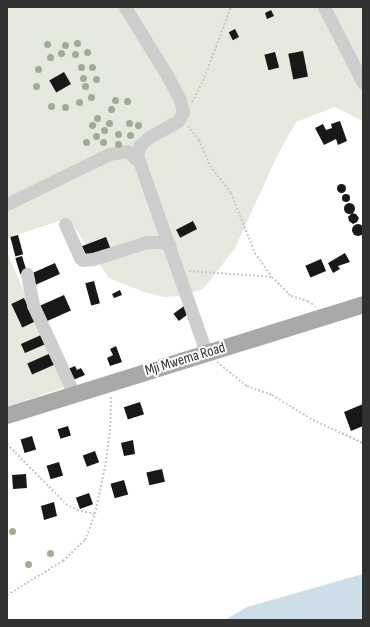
<!DOCTYPE html>
<style>
body{margin:0}
#map{position:relative;width:370px;height:627px;overflow:hidden;background:#fff;font-family:"Sofia Sans Condensed",sans-serif}
div>[style]{position:absolute}
[style*='--x']{left:calc(var(--x)*1px);top:calc(var(--y)*1px);width:calc(var(--w)*1px);rotate:calc(var(--a)*1deg)}
.green>*{inset:0;background:#e5e9de}
.water>*{inset:0;background:#cddee8}
.building>*{inset:0;background:#181818;transform-origin:0 0}
.round{border-radius:50%}
.path>*{height:2px;margin-top:-1px;transform-origin:0;background:repeating-linear-gradient(90deg,#c8c8c8 0 2px,transparent 0 4px)}
.minor>*{height:13px;margin:-6.5px;padding:0 6.5px;transform-origin:6.5px;border-radius:6.5px;background:#cecece}
.major>*{height:17px;margin:-8.5px;padding:0 8.5px;transform-origin:8.5px;border-radius:8.5px;background:#a9a9a9}
.trees>*{width:7px;height:7px;margin:-3.5px;border-radius:50%;background:#a2ac97}
span{translate:-50% -50%;white-space:nowrap;text-align:center;line-height:1.15;-webkit-text-stroke:4px #fff;paint-order:stroke}
.street-label{font-size:15px;color:#313131}
.frame{position:absolute;inset:0;border:8px solid #313131;pointer-events:none}
</style>
<div id="map">
<div class="green">
<div style="clip-path:polygon(7px 7px,363px 7px,363px 121px,335px 107px,296px 122px,277px 156px,235px 248px,203px 289px,181px 296px,164px 297px,144px 292px,109px 278px,68px 218px,7px 238px)"></div>
<div style="clip-path:polygon(7px 252px,65px 387px,7px 407px)"></div>
</div>
<div class="water">
<div style="clip-path:polygon(363px 574px,363px 620px,225px 620px,247px 607px)"></div>
</div>
<div class="building">
<div style="clip-path:polygon(271px 10px,274px 16px,267px 19px,265px 13px)"></div>
<div style="left:235px;top:29px;width:9px;height:7px;rotate:63deg"></div>
<div style="left:303px;top:51px;width:26px;height:15px;rotate:79deg"></div>
<div style="left:275px;top:52px;width:16px;height:11px;rotate:75deg"></div>
<div style="left:64px;top:72px;width:14px;height:17px;rotate:60deg"></div>
<div style="clip-path:polygon(340px 121px,347px 141px,338px 145px,336px 139px,324px 145px,315px 128px,323px 124px,326px 130px,332px 128px,331px 124px)"></div>
<div class="round" style="left:336.5px;top:183.5px;width:9px;height:9px"></div>
<div class="round" style="left:342px;top:194px;width:8px;height:8px"></div>
<div class="round" style="left:343.5px;top:202.5px;width:11px;height:11px"></div>
<div style="clip-path:polygon(352px 213px,356px 214px,359px 218px,357px 222px,353px 224px,349px 221px,348px 217px)"></div>
<div style="left:193px;top:221px;width:9px;height:19px;rotate:63deg"></div>
<div class="round" style="left:352px;top:224px;width:12px;height:12px"></div>
<div style="left:18px;top:235px;width:20px;height:8px;rotate:75deg"></div>
<div style="left:106px;top:237px;width:14px;height:26px;rotate:69deg"></div>
<div style="clip-path:polygon(345px 253px,350px 262px,338px 266px,340px 269px,333px 273px,328px 263px)"></div>
<div style="left:22px;top:256px;width:17px;height:7px;rotate:73deg"></div>
<div style="left:321px;top:259px;width:13px;height:17px;rotate:67deg"></div>
<div style="left:55px;top:263px;width:12px;height:27px;rotate:66deg"></div>
<div style="left:94px;top:281px;width:23px;height:9px;rotate:75deg"></div>
<div style="clip-path:polygon(120px 290px,122px 295px,114px 298px,112px 294px)"></div>
<div style="left:64px;top:295px;width:17px;height:29px;rotate:66deg"></div>
<div style="left:24px;top:298px;width:26px;height:14px;rotate:65deg"></div>
<div style="left:184px;top:306px;width:9px;height:13px;rotate:54deg"></div>
<div style="left:41px;top:335px;width:10px;height:22px;rotate:66deg"></div>
<div style="clip-path:polygon(116px 346px,122px 362px,110px 366px,107px 358px,113px 355px,110px 349px)"></div>
<div style="left:51px;top:353px;width:12px;height:26px;rotate:66deg"></div>
<div style="clip-path:polygon(75px 366px,77px 370px,81px 368px,85px 375px,73px 380px,68px 369px)"></div>
<div style="left:140px;top:402px;width:13px;height:17px;rotate:72deg"></div>
<div style="clip-path:polygon(363px 404px,363px 426px,351px 431px,344px 412px)"></div>
<div style="left:68px;top:426px;width:10px;height:11px;rotate:73deg"></div>
<div style="left:32px;top:436px;width:14px;height:12px;rotate:73deg"></div>
<div style="clip-path:polygon(133px 440px,135px 454px,124px 456px,121px 443px)"></div>
<div style="left:95px;top:451px;width:12px;height:13px;rotate:70deg"></div>
<div style="left:59px;top:462px;width:14px;height:13px;rotate:73deg"></div>
<div style="left:162px;top:469px;width:13px;height:16px;rotate:77deg"></div>
<div style="left:26px;top:474px;width:14px;height:14px;rotate:86deg"></div>
<div style="left:124px;top:480px;width:15px;height:14px;rotate:74deg"></div>
<div style="left:89px;top:493px;width:12px;height:14px;rotate:70deg"></div>
<div style="clip-path:polygon(54px 502px,57px 516px,44px 520px,41px 506px)"></div>
</div>
<div class="path">
<div style="--x:192;--y:102;--w:24;--a:-62"></div>
<div style="--x:203;--y:81;--w:79;--a:-69.3"></div>
<div style="--x:188;--y:126;--w:18;--a:52"></div>
<div style="--x:199;--y:140;--w:28;--a:67"></div>
<div style="--x:210;--y:166;--w:34;--a:52"></div>
<div style="--x:231;--y:193;--w:65;--a:68.2"></div>
<div style="--x:255;--y:253;--w:29;--a:55"></div>
<div style="--x:272;--y:277;--w:27;--a:45"></div>
<div style="--x:291;--y:296;--w:18;--a:16"></div>
<div style="--x:308;--y:301;--w:9;--a:36"></div>
<div style="--x:189;--y:271;--w:83;--a:4.1"></div>
<div style="--x:217;--y:362;--w:38;--a:39"></div>
<div style="--x:247;--y:386;--w:27;--a:20"></div>
<div style="--x:272;--y:395;--w:48;--a:31.4"></div>
<div style="--x:313;--y:420;--w:55;--a:24.7"></div>
<div style="--x:7;--y:444;--w:84;--a:45.5"></div>
<div style="--x:66;--y:504;--w:13;--a:29"></div>
<div style="--x:77;--y:510;--w:18;--a:13"></div>
<div style="--x:7;--y:595;--w:66;--a:-31.3"></div>
<div style="--x:63;--y:561;--w:30;--a:-44"></div>
<div style="--x:85;--y:540;--w:28;--a:-69"></div>
<div style="--x:95;--y:514;--w:48;--a:-78"></div>
<div style="--x:105;--y:467;--w:36;--a:-82"></div>
<div style="--x:110;--y:431;--w:36;--a:-88"></div>
</div>
<div class="minor">
<div style="--x:125;--y:7;--w:82;--a:58.4"></div>
<div style="--x:168;--y:77;--w:26;--a:62"></div>
<div style="--x:180;--y:100;--w:12;--a:76"></div>
<div style="--x:183;--y:112;--w:10;--a:119"></div>
<div style="--x:178;--y:121;--w:33;--a:151"></div>
<div style="--x:149;--y:137;--w:12;--a:138"></div>
<div style="--x:140;--y:145;--w:10;--a:107"></div>
<div style="--x:137;--y:155;--w:209;--a:70.7"></div>
<div style="--x:324;--y:7;--w:85;--a:62.8"></div>
<div style="--x:7;--y:204;--w:114;--a:-26.1"></div>
<div style="--x:109;--y:154;--w:18;--a:-9"></div>
<div style="--x:127;--y:151;--w:13;--a:42"></div>
<div style="--x:65;--y:224;--w:37;--a:66"></div>
<div style="--x:80;--y:258;--w:4;--a:34"></div>
<div style="--x:83;--y:260;--w:10;--a:-6"></div>
<div style="--x:93;--y:259;--w:57;--a:-17.5"></div>
<div style="--x:147;--y:242;--w:14;--a:0"></div>
<div style="--x:161;--y:242;--w:9;--a:18"></div>
<div style="--x:27;--y:274;--w:32;--a:79"></div>
<div style="--x:33;--y:305;--w:98;--a:65.3"></div>
</div>
<div class="major">
<div style="--x:7;--y:415;--w:373;--a:-17.3"></div>
</div>
<div class="trees">
<div style="left:77px;top:43px"></div>
<div style="left:47px;top:44px"></div>
<div style="left:65px;top:45px"></div>
<div style="left:87px;top:52px"></div>
<div style="left:61px;top:53px"></div>
<div style="left:75px;top:54px"></div>
<div style="left:50px;top:57px"></div>
<div style="left:81px;top:67px"></div>
<div style="left:92px;top:67px"></div>
<div style="left:38px;top:69px"></div>
<div style="left:83px;top:78px"></div>
<div style="left:96px;top:79px"></div>
<div style="left:36px;top:86px"></div>
<div style="left:85px;top:86px"></div>
<div style="left:91px;top:97px"></div>
<div style="left:115px;top:100px"></div>
<div style="left:127px;top:101px"></div>
<div style="left:79px;top:102px"></div>
<div style="left:51px;top:106px"></div>
<div style="left:65px;top:107px"></div>
<div style="left:111px;top:109px"></div>
<div style="left:97px;top:118px"></div>
<div style="left:109px;top:123px"></div>
<div style="left:129px;top:123px"></div>
<div style="left:92px;top:125px"></div>
<div style="left:138px;top:125px"></div>
<div style="left:104px;top:130px"></div>
<div style="left:118px;top:134px"></div>
<div style="left:130px;top:135px"></div>
<div style="left:96px;top:136px"></div>
<div style="left:86px;top:142px"></div>
<div style="left:103px;top:142px"></div>
<div style="left:118px;top:144px"></div>
<div style="left:12px;top:531px"></div>
<div style="left:50px;top:553px"></div>
<div style="left:28px;top:564px"></div>
</div>
<div class="street-label">
<span style="left:185px;top:359px;rotate:-17deg">Mji Mwema Road</span>
</div>
<div class="frame"></div>
</div>
